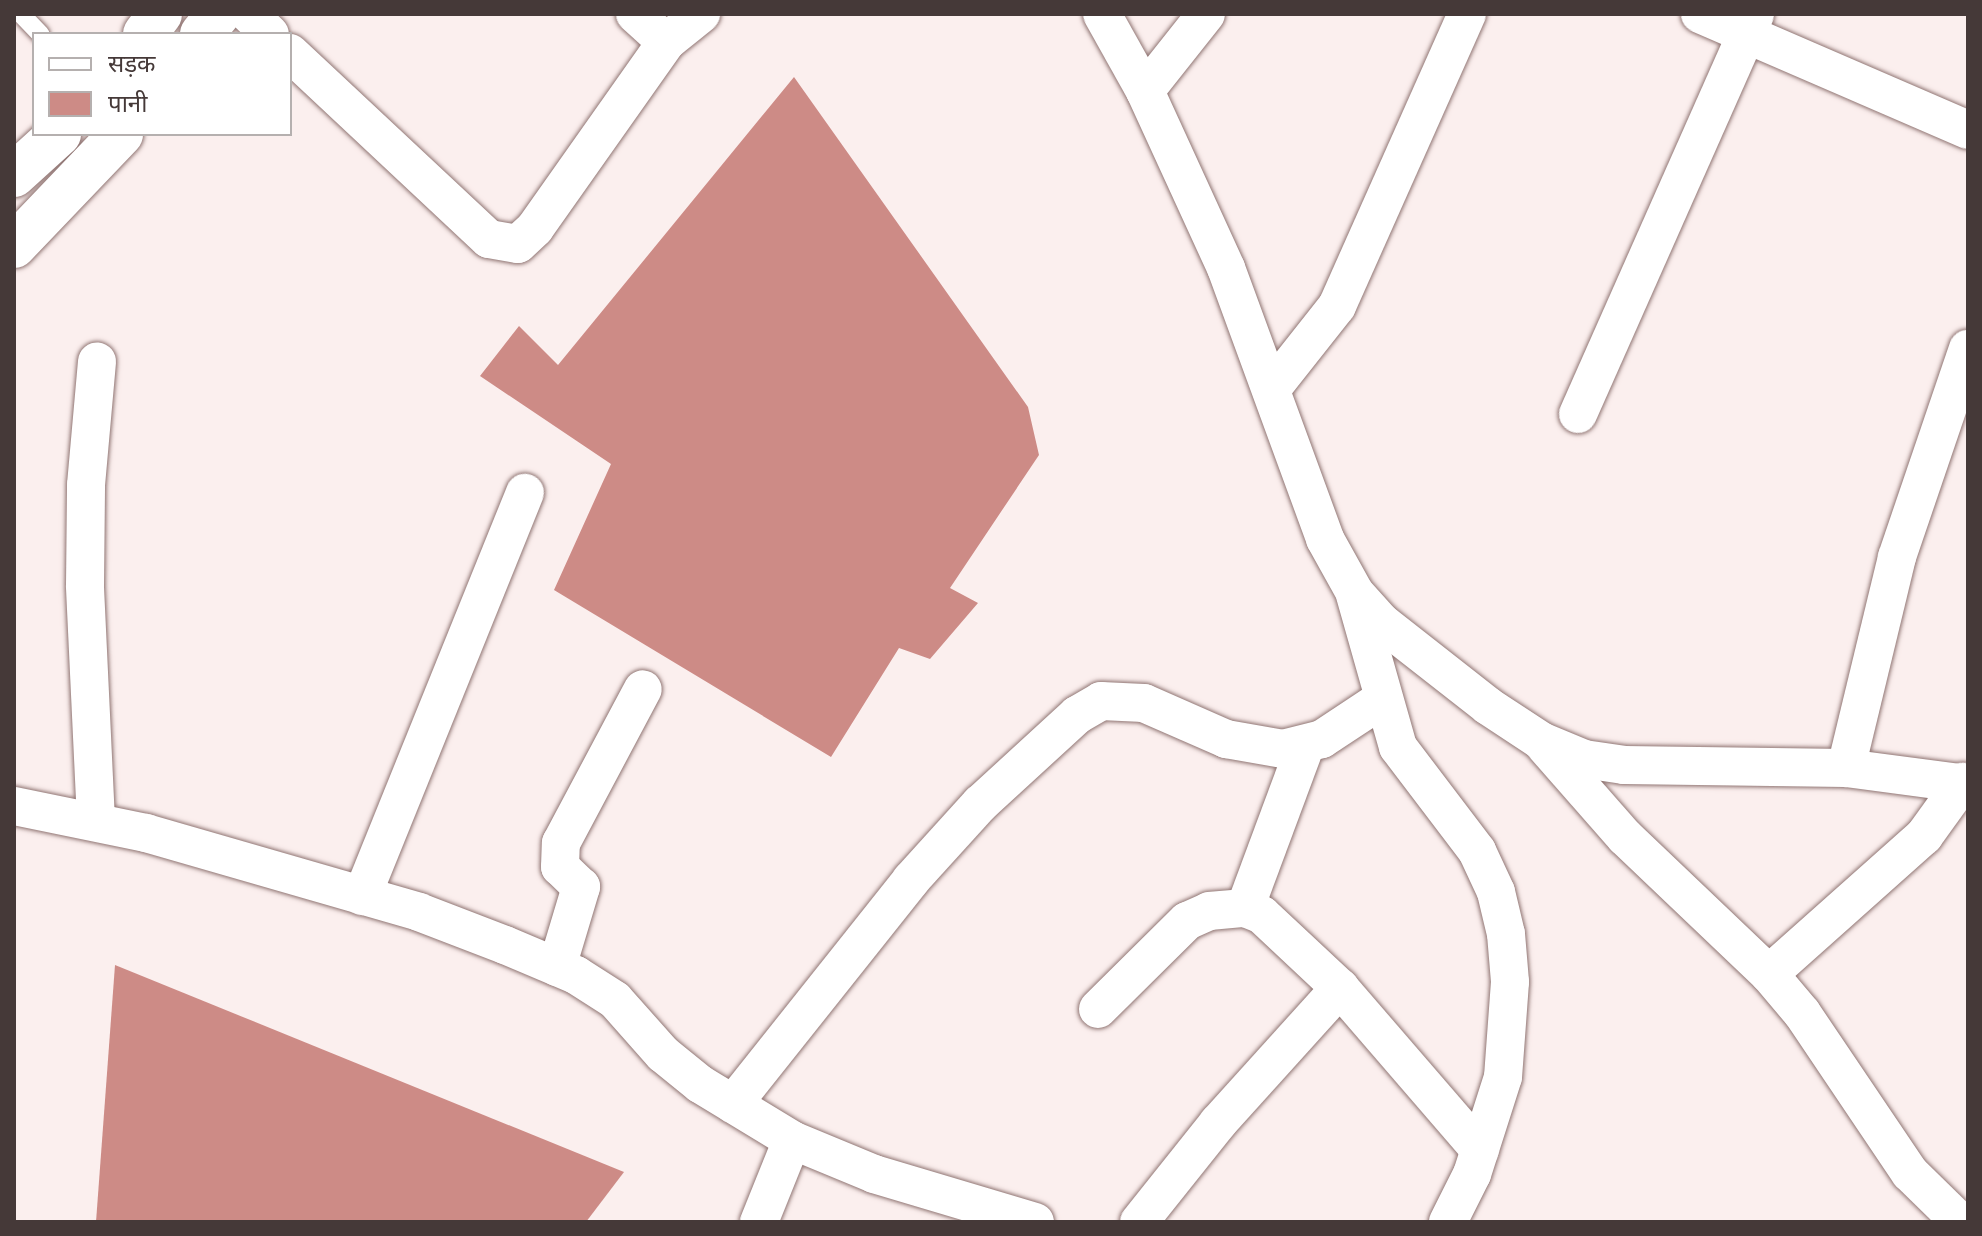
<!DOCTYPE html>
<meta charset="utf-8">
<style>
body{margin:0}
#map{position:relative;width:1982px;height:1236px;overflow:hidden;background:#fbefee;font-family:"Source Sans 3","Noto Sans Devanagari",sans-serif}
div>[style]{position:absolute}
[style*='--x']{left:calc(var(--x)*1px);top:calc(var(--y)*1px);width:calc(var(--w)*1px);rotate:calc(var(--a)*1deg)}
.water>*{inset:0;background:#cd8b86}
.roads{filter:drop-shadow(0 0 2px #907573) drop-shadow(0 0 2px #907573)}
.service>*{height:18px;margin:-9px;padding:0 9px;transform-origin:9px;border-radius:9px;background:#fff}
.minor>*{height:38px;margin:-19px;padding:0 19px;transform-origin:19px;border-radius:19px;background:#fff}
.secondary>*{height:44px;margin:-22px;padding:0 22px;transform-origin:22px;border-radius:22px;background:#fff}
span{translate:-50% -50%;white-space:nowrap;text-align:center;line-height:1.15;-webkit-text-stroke:8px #fff;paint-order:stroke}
.frame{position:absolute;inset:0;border:16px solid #453938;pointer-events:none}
.legend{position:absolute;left:32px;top:32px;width:260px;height:104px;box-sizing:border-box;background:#fff;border:2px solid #b5b0af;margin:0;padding:10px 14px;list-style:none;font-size:24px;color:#453938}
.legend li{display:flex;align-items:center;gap:16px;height:40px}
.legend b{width:40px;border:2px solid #b5b0af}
</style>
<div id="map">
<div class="water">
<div style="clip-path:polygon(794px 77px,1028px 407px,1039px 455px,950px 588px,978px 603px,930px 659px,899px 648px,831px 757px,554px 590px,611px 464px,480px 376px,519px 326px,558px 365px)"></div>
<div style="clip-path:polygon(115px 965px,624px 1172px,586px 1222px,96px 1222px)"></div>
</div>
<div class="roads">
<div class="service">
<div style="--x:21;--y:14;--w:28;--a:46"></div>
</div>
<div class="minor">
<div style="--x:249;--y:14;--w:29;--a:44"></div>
<div style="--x:635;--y:14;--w:42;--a:42.1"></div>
<div style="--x:1102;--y:14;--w:88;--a:60.8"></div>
<div style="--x:1145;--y:91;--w:195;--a:65.4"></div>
<div style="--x:1226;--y:268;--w:289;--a:69.9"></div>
<div style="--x:1325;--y:539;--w:62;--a:60.9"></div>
<div style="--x:1355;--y:593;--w:39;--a:48"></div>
<div style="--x:1381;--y:622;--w:136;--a:38.1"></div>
<div style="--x:1488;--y:706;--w:64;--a:33.4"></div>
<div style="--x:1541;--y:741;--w:47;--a:22.7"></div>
<div style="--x:1584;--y:759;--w:40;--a:8.5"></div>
<div style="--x:1624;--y:765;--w:222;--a:0.8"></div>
<div style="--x:1846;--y:768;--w:123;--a:7.5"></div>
<div style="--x:1700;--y:14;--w:292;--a:23.4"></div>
<div style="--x:290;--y:53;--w:272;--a:43.1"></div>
<div style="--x:489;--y:239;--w:29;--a:10"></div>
<div style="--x:518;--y:244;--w:23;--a:-43"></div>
<div style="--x:535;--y:228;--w:228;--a:-54.8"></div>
<div style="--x:666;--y:42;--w:45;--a:-38.7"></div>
<div style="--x:1145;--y:91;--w:98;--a:-51.6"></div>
<div style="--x:1273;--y:387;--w:103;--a:-51.7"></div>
<div style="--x:1337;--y:306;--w:320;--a:-66"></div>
<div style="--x:1578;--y:414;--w:437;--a:-66.1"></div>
<div style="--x:1355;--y:595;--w:158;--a:74.2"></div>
<div style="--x:1398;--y:747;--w:131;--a:52.8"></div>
<div style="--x:1477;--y:851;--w:45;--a:65.1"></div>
<div style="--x:1496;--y:892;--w:43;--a:76.6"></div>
<div style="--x:1506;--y:934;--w:48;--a:85.2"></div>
<div style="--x:1510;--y:982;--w:95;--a:94.2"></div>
<div style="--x:1503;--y:1077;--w:102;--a:107.7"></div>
<div style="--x:1472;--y:1174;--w:54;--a:116.6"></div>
<div style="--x:1545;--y:746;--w:121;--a:48.7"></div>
<div style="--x:1625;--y:837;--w:199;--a:43.6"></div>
<div style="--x:1769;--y:974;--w:51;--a:49.8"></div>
<div style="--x:1802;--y:1013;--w:193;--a:56"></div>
<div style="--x:1910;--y:1173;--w:70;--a:44.4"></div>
<div style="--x:1846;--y:768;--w:217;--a:-76.4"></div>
<div style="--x:1897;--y:557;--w:220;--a:-71.2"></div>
<div style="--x:14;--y:806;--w:135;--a:11.6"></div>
<div style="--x:146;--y:833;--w:284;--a:16.1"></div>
<div style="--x:419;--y:912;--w:92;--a:21"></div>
<div style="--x:505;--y:945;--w:77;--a:22.9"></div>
<div style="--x:576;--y:975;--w:46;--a:32.7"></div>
<div style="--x:615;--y:1000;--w:72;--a:48.4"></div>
<div style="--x:663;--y:1054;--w:48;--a:39"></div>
<div style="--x:700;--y:1084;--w:108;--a:31.3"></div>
<div style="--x:792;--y:1140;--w:89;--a:22.5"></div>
<div style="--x:874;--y:1174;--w:168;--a:16.6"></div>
<div style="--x:96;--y:821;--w:236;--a:-92.7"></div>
<div style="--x:85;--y:585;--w:100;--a:-89.4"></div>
<div style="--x:86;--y:485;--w:124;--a:-84.9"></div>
<div style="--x:362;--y:896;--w:435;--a:-68"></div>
<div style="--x:1245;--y:908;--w:172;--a:-69.6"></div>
<div style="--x:557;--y:967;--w:84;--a:-73.3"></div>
<div style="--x:581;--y:887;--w:29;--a:-136"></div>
<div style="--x:560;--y:867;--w:24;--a:-88"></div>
<div style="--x:561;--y:843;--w:174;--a:-62"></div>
<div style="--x:1769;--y:974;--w:208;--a:-41.7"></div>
<div style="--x:1924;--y:836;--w:67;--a:-54.2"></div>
<div style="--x:1098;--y:1009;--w:125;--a:-44.7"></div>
<div style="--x:1187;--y:921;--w:24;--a:-24"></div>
<div style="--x:1209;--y:911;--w:36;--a:-5"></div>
<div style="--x:1245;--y:908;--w:18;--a:22"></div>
<div style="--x:1262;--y:915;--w:107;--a:43.1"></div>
<div style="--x:1340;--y:988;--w:214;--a:49.2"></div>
<div style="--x:733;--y:1104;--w:286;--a:-51.5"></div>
<div style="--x:911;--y:880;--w:103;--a:-47.8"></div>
<div style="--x:980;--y:804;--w:132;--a:-42.5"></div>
<div style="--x:1077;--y:715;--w:28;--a:-30"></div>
<div style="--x:1101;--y:701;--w:43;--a:2.7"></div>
<div style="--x:1144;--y:703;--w:90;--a:23.7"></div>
<div style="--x:1226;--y:739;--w:58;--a:10"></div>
<div style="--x:1283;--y:749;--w:40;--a:-14.4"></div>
<div style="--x:1322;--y:739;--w:71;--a:-33.5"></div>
<div style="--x:759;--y:1222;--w:88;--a:-68.1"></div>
<div style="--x:1139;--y:1222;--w:127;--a:-51.4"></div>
<div style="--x:1218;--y:1123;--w:182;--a:-47.9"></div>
</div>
<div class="secondary">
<div style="--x:145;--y:34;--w:25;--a:-53"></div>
<div style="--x:202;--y:34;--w:26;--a:-51"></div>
<div style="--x:14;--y:175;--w:61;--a:-42.3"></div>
<div style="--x:14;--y:246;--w:155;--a:-46.3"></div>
</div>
</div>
<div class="frame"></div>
<ul class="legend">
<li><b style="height:10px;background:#fff"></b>सड़क</li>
<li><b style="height:22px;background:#cd8b86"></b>पानी</li>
</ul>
</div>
